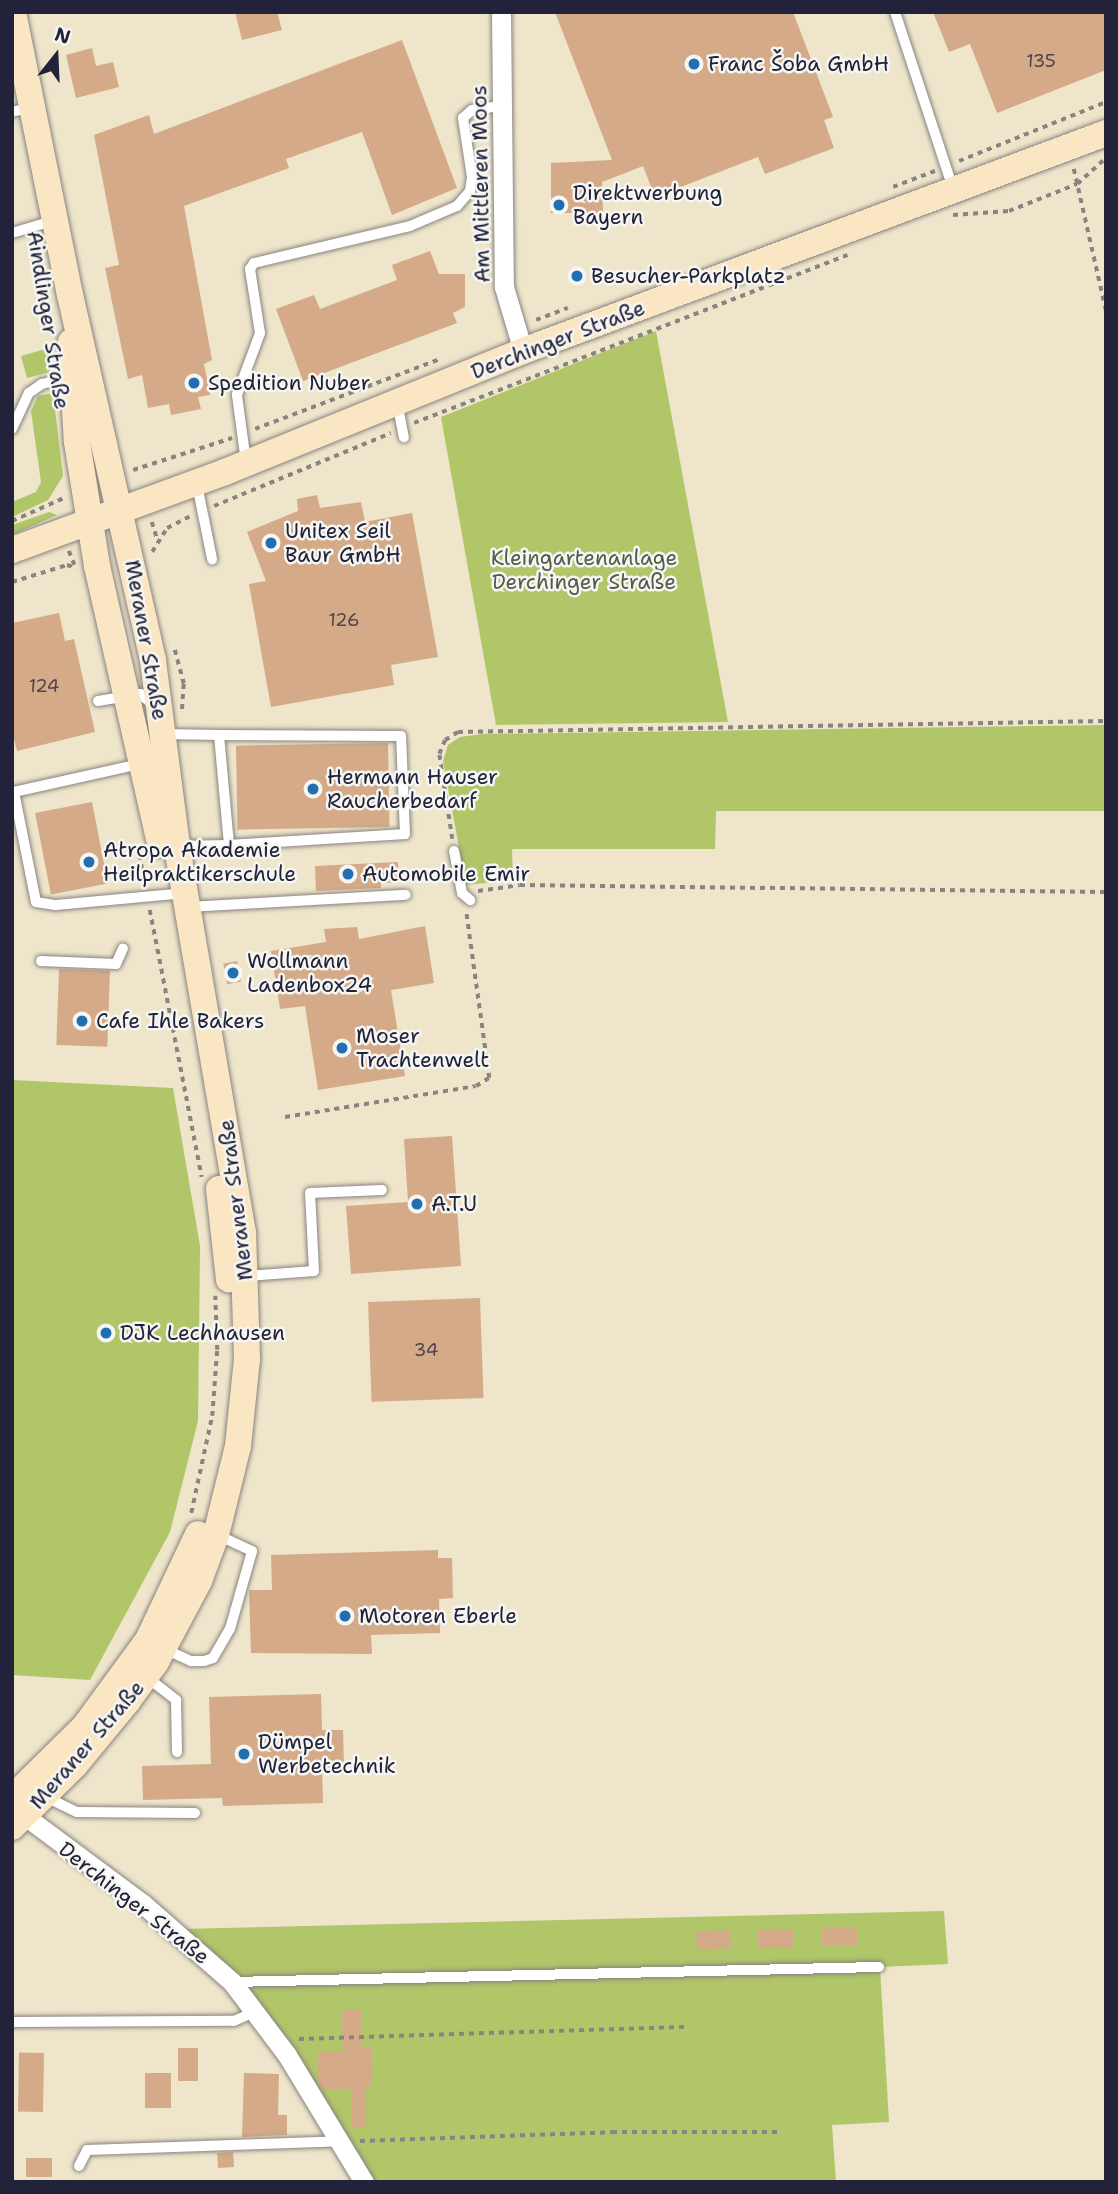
<!DOCTYPE html>
<meta charset="utf-8">
<style>
body{margin:0}
#map{position:relative;width:1118px;height:2194px;overflow:hidden;background:#eee5ca;font-family:"Shantell Sans",sans-serif}
div>[style]{position:absolute}
[style*='--x']{left:calc(var(--x)*1px);top:calc(var(--y)*1px);width:calc(var(--w)*1px);rotate:calc(var(--a)*1deg)}
.green>*{inset:0;background:#b1c569}
.building>*{inset:0;background:#d4aa88;transform-origin:0 0}
.path>*{height:3.5px;margin-top:-1.75px;transform-origin:0;background:repeating-linear-gradient(90deg,#888482 0 5px,transparent 0 10px)}
.roads{filter:drop-shadow(0 0 2px #888482) drop-shadow(0 0 2px #888482)}
.lane>*{height:10px;margin:-5px;padding:0 5px;transform-origin:5px;border-radius:5px;background:#fff}
.street>*{height:19px;margin:-9.5px;padding:0 9.5px;transform-origin:9.5px;border-radius:9.5px;background:#fff}
.secondary>*{height:26px;margin:-13px;padding:0 13px;transform-origin:13px;border-radius:13px;background:#fbe6c4}
.dots>*{width:19px;height:19px;translate:-50% -50%;box-sizing:border-box;border:4px solid #f6f6f2;border-radius:50%}
span{translate:-50% -50%;white-space:nowrap;text-align:center;line-height:1.15;-webkit-text-stroke:5px #f6f6f2;paint-order:stroke}
.number-label{font-size:18px;color:#4e444e}
.number-label span{-webkit-text-stroke-width:0}
.poi-label{font-size:21px;color:#22223b}
.left{translate:0 -50%;text-align:left}
.street-label{font-size:21px;color:#22223b}
.park-label{font-size:21px;color:#545b4b}
.frame{position:absolute;inset:0;border:14px solid #22223b;pointer-events:none}
.north{position:absolute;left:21px;top:21px;width:70px;height:70px;-webkit-text-stroke:5px #f6f6f2;paint-order:stroke;rotate:18deg;font-size:19px;font-weight:700;line-height:28px;text-align:center;color:#22223b}
.north::after{content:'';display:block;margin:auto;width:24px;height:32px;background:#22223b;clip-path:polygon(50% 0,100% 100%,50% 72%,0 100%)}
</style>
<div id="map">
<div class="green">
<div style="clip-path:polygon(656px 331px,728px 722px,496px 725px,441px 417px)"></div>
<div style="clip-path:polygon(49px 348px,50px 372px,27px 378px,21px 356px)"></div>
<div style="clip-path:polygon(53px 393px,63px 476px,48px 500px,12px 517px,12px 502px,36px 492px,41px 482px,31px 411px,38px 396px)"></div>
<div style="clip-path:polygon(49px 512px,57px 515px,12px 535px,12px 525px)"></div>
<div style="clip-path:polygon(1106px 725px,1106px 811px,716px 811px,715px 849px,512px 849px,513px 880px,466px 885px,443px 761px,448px 745px,460px 737px,482px 734px)"></div>
<div style="clip-path:polygon(12px 1080px,173px 1088px,200px 1246px,198px 1421px,170px 1532px,90px 1680px,12px 1675px)"></div>
<div style="clip-path:polygon(944px 1911px,948px 1964px,880px 1967px,889px 2122px,832px 2125px,836px 2182px,364px 2182px,342px 2141px,182px 1929px)"></div>
</div>
<div class="building">
<div style="clip-path:polygon(235px 12px,277px 12px,282px 30px,242px 40px)"></div>
<div style="clip-path:polygon(555px 12px,793px 12px,833px 117px,824px 120px,834px 148px,765px 174px,758px 157px,655px 197px,643px 166px,602px 182px,603px 213px,551px 213px,551px 163px,612px 160px)"></div>
<div style="clip-path:polygon(933px 12px,1106px 12px,1106px 70px,997px 113px,970px 44px,949px 52px)"></div>
<div style="clip-path:polygon(402px 40px,457px 188px,392px 215px,362px 132px,286px 159px,289px 168px,184px 206px,212px 360px,204px 364px,210px 395px,198px 397px,201px 409px,171px 415px,169px 404px,148px 408px,142px 375px,128px 379px,105px 268px,119px 265px,94px 135px,149px 115px,154px 134px)"></div>
<div style="clip-path:polygon(92px 48px,96px 66px,113px 62px,119px 87px,76px 98px,66px 55px)"></div>
<div style="clip-path:polygon(430px 251px,439px 274px,465px 274px,465px 307px,453px 313px,457px 323px,303px 381px,276px 309px,314px 295px,320px 309px,397px 280px,392px 265px)"></div>
<div style="clip-path:polygon(317px 495px,320px 508px,361px 502px,365px 522px,412px 513px,438px 657px,391px 665px,394px 685px,271px 707px,249px 584px,266px 581px,247px 532px,298px 511px,297px 499px)"></div>
<div style="clip-path:polygon(59px 613px,65px 641px,74px 639px,95px 732px,17px 751px,12px 731px,12px 623px)"></div>
<div style="left:388px;top:743px;width:84px;height:152px;rotate:89deg"></div>
<div style="left:92px;top:802px;width:83px;height:58px;rotate:79deg"></div>
<div style="clip-path:polygon(398px 862px,399px 882px,381px 883px,381px 888px,316px 891px,315px 866px)"></div>
<div style="clip-path:polygon(425px 926px,434px 983px,391px 990px,405px 1076px,318px 1090px,305px 1006px,280px 1009px,271px 951px,326px 942px,324px 929px,357px 927px,359px 939px)"></div>
<div style="left:237px;top:961px;width:21px;height:14px;rotate:79deg"></div>
<div style="left:59px;top:969px;width:51px;height:76px;rotate:2deg"></div>
<div style="clip-path:polygon(452px 1136px,461px 1266px,351px 1274px,346px 1206px,408px 1202px,404px 1139px)"></div>
<div style="left:480px;top:1298px;width:100px;height:112px;rotate:88deg"></div>
<div style="clip-path:polygon(438px 1550px,438px 1558px,452px 1558px,453px 1598px,439px 1599px,440px 1633px,371px 1635px,372px 1654px,251px 1653px,249px 1590px,272px 1590px,271px 1555px)"></div>
<div style="clip-path:polygon(321px 1694px,322px 1730px,343px 1730px,344px 1767px,322px 1768px,323px 1803px,223px 1806px,222px 1798px,143px 1800px,142px 1766px,211px 1764px,209px 1697px)"></div>
<div style="left:822px;top:1927px;width:36px;height:18px"></div>
<div style="left:758px;top:1929px;width:36px;height:19px"></div>
<div style="left:730px;top:1930px;width:18px;height:34px;rotate:87deg"></div>
<div style="clip-path:polygon(362px 2009px,362px 2047px,371px 2046px,372px 2085px,366px 2085px,366px 2127px,352px 2127px,352px 2090px,323px 2090px,318px 2082px,318px 2052px,343px 2051px,342px 2010px)"></div>
<div style="left:178px;top:2048px;width:20px;height:33px"></div>
<div style="left:44px;top:2053px;width:59px;height:25px;rotate:91deg"></div>
<div style="left:171px;top:2073px;width:35px;height:26px;rotate:90deg"></div>
<div style="clip-path:polygon(244px 2073px,279px 2074px,278px 2115px,287px 2115px,287px 2135px,242px 2137px)"></div>
<div style="left:233px;top:2152px;width:15px;height:16px;rotate:86deg"></div>
<div style="left:26px;top:2158px;width:26px;height:19px"></div>
</div>
<div class="path">
<div style="--x:959;--y:161;--w:158;--a:-21.9"></div>
<div style="--x:1074;--y:169;--w:145;--a:77.2"></div>
<div style="--x:893;--y:187;--w:45;--a:-20.9"></div>
<div style="--x:953;--y:215;--w:56;--a:-4.1"></div>
<div style="--x:1009;--y:211;--w:73;--a:-21.7"></div>
<div style="--x:1077;--y:184;--w:39;--a:-42"></div>
<div style="--x:536;--y:320;--w:34;--a:-21"></div>
<div style="--x:414;--y:423;--w:465;--a:-21.2"></div>
<div style="--x:255;--y:429;--w:196;--a:-20.7"></div>
<div style="--x:133;--y:470;--w:104;--a:-17.9"></div>
<div style="--x:214;--y:506;--w:191;--a:-22.4"></div>
<div style="--x:12;--y:521;--w:57;--a:-23.9"></div>
<div style="--x:152;--y:522;--w:17;--a:73"></div>
<div style="--x:69;--y:551;--w:16;--a:68"></div>
<div style="--x:152;--y:552;--w:28;--a:-58"></div>
<div style="--x:167;--y:528;--w:27;--a:-27"></div>
<div style="--x:12;--y:582;--w:58;--a:-17.2"></div>
<div style="--x:67;--y:565;--w:10;--a:17"></div>
<div style="--x:175;--y:650;--w:35;--a:75"></div>
<div style="--x:184;--y:684;--w:27;--a:94"></div>
<div style="--x:452;--y:839;--w:86;--a:-98.7"></div>
<div style="--x:439;--y:754;--w:15;--a:-67"></div>
<div style="--x:445;--y:740;--w:15;--a:-32"></div>
<div style="--x:458;--y:732;--w:648;--a:-0.97"></div>
<div style="--x:140;--y:855;--w:30;--a:81"></div>
<div style="--x:478;--y:891;--w:42;--a:-8.1"></div>
<div style="--x:520;--y:885;--w:586;--a:0.68"></div>
<div style="--x:150;--y:910;--w:272;--a:79"></div>
<div style="--x:285;--y:1117;--w:193;--a:-9.2"></div>
<div style="--x:476;--y:1086;--w:15;--a:-32"></div>
<div style="--x:489;--y:1078;--w:168;--a:-97.9"></div>
<div style="--x:191;--y:1513;--w:99;--a:-77.8"></div>
<div style="--x:212;--y:1416;--w:66;--a:-85.7"></div>
<div style="--x:217;--y:1350;--w:54;--a:-92.1"></div>
<div style="--x:299;--y:2039;--w:386;--a:-1.8"></div>
<div style="--x:360;--y:2141;--w:252;--a:-2"></div>
<div style="--x:612;--y:2132;--w:169;--a:0"></div>
</div>
<div class="roads">
<div class="lane">
<div style="--x:895;--y:12;--w:185;--a:71.8"></div>
<div style="--x:12;--y:112;--w:21;--a:-14"></div>
<div style="--x:12;--y:233;--w:42;--a:-16.7"></div>
<div style="--x:397;--y:402;--w:36;--a:79"></div>
<div style="--x:12;--y:429;--w:40;--a:-65"></div>
<div style="--x:29;--y:393;--w:16;--a:-35"></div>
<div style="--x:42;--y:384;--w:30;--a:-15"></div>
<div style="--x:246;--y:462;--w:68;--a:-97.7"></div>
<div style="--x:237;--y:395;--w:66;--a:-69.6"></div>
<div style="--x:260;--y:333;--w:65;--a:-98.9"></div>
<div style="--x:250;--y:269;--w:7;--a:-56"></div>
<div style="--x:254;--y:263;--w:160;--a:-13.3"></div>
<div style="--x:410;--y:226;--w:51;--a:-23.1"></div>
<div style="--x:457;--y:206;--w:20;--a:-49"></div>
<div style="--x:470;--y:191;--w:14;--a:-82"></div>
<div style="--x:472;--y:177;--w:60;--a:-98.7"></div>
<div style="--x:463;--y:118;--w:12;--a:-42"></div>
<div style="--x:472;--y:110;--w:30;--a:-8"></div>
<div style="--x:197;--y:485;--w:76;--a:78.5"></div>
<div style="--x:98;--y:701;--w:43;--a:-9.5"></div>
<div style="--x:140;--y:694;--w:19;--a:39"></div>
<div style="--x:163;--y:734;--w:56;--a:1"></div>
<div style="--x:140;--y:764;--w:129;--a:167.5"></div>
<div style="--x:14;--y:792;--w:112;--a:78.7"></div>
<div style="--x:36;--y:902;--w:20;--a:9"></div>
<div style="--x:56;--y:905;--w:130;--a:-5.3"></div>
<div style="--x:178;--y:846;--w:51;--a:-1.1"></div>
<div style="--x:229;--y:845;--w:176;--a:-3.6"></div>
<div style="--x:405;--y:834;--w:98;--a:-92.3"></div>
<div style="--x:401;--y:736;--w:182;--a:-179.7"></div>
<div style="--x:219;--y:735;--w:110;--a:84.8"></div>
<div style="--x:454;--y:851;--w:43;--a:79.2"></div>
<div style="--x:462;--y:893;--w:11;--a:41"></div>
<div style="--x:188;--y:907;--w:218;--a:-3.2"></div>
<div style="--x:41;--y:961;--w:75;--a:2.3"></div>
<div style="--x:116;--y:964;--w:17;--a:-66"></div>
<div style="--x:247;--y:1276;--w:67;--a:-4.3"></div>
<div style="--x:314;--y:1271;--w:78;--a:-92.9"></div>
<div style="--x:310;--y:1193;--w:72;--a:-2.4"></div>
<div style="--x:165;--y:1649;--w:29;--a:25"></div>
<div style="--x:191;--y:1661;--w:13;--a:0"></div>
<div style="--x:204;--y:1661;--w:9;--a:-18"></div>
<div style="--x:213;--y:1658;--w:34;--a:-60"></div>
<div style="--x:230;--y:1629;--w:81;--a:-74.2"></div>
<div style="--x:252;--y:1551;--w:38;--a:-155"></div>
<div style="--x:148;--y:1678;--w:36;--a:38"></div>
<div style="--x:176;--y:1700;--w:52;--a:88.9"></div>
<div style="--x:46;--y:1797;--w:34;--a:26"></div>
<div style="--x:77;--y:1812;--w:118;--a:0.5"></div>
<div style="--x:232;--y:1982;--w:647;--a:-1.33"></div>
<div style="--x:12;--y:2022;--w:222;--a:-0.3"></div>
<div style="--x:234;--y:2021;--w:22;--a:-24"></div>
<div style="--x:79;--y:2166;--w:18;--a:-63"></div>
<div style="--x:87;--y:2150;--w:254;--a:-2"></div>
</div>
<div class="street">
<div style="--x:501;--y:12;--w:275;--a:89.4"></div>
<div style="--x:504;--y:287;--w:67;--a:73.5"></div>
<div style="--x:13;--y:1807;--w:162;--a:36.7"></div>
<div style="--x:143;--y:1904;--w:118;--a:41.2"></div>
<div style="--x:232;--y:1982;--w:91;--a:53"></div>
<div style="--x:287;--y:2055;--w:149;--a:58.8"></div>
</div>
<div class="secondary">
<div style="--x:71;--y:342;--w:100;--a:86.6"></div>
<div style="--x:77;--y:442;--w:126;--a:80.8"></div>
<div style="--x:97;--y:566;--w:285;--a:77.2"></div>
<div style="--x:12;--y:550;--w:227;--a:-20.1"></div>
<div style="--x:225;--y:472;--w:322;--a:-22.1"></div>
<div style="--x:523;--y:351;--w:622;--a:-20.5"></div>
<div style="--x:219;--y:1189;--w:91;--a:83.7"></div>
<div style="--x:12;--y:1798;--w:103;--a:-44.6"></div>
<div style="--x:85;--y:1726;--w:107;--a:-53.8"></div>
<div style="--x:148;--y:1640;--w:117;--a:-64.7"></div>
<div style="--x:12;--y:1827;--w:88;--a:-44.5"></div>
<div style="--x:75;--y:1765;--w:82;--a:-50.5"></div>
<div style="--x:127;--y:1702;--w:49;--a:-54.1"></div>
<div style="--x:156;--y:1662;--w:92;--a:-62"></div>
<div style="--x:199;--y:1581;--w:49;--a:-69.7"></div>
<div style="--x:216;--y:1535;--w:92;--a:-76.1"></div>
<div style="--x:238;--y:1446;--w:87;--a:-84.1"></div>
<div style="--x:247;--y:1359;--w:126;--a:-91.8"></div>
<div style="--x:243;--y:1233;--w:393;--a:-99.7"></div>
<div style="--x:177;--y:846;--w:188;--a:-97.4"></div>
<div style="--x:153;--y:660;--w:374;--a:-102.8"></div>
<div style="--x:70;--y:295;--w:289;--a:-101.4"></div>
</div>
</div>
<div class="dots">
<div style="left:694px;top:64px;background:#1f6fb2"></div>
<div style="left:559px;top:205px;background:#1f6fb2"></div>
<div style="left:577px;top:276px;background:#1f6fb2"></div>
<div style="left:194px;top:383px;background:#1f6fb2"></div>
<div style="left:271px;top:543px;background:#1f6fb2"></div>
<div style="left:313px;top:789px;background:#1f6fb2"></div>
<div style="left:89px;top:862px;background:#1f6fb2"></div>
<div style="left:348px;top:874px;background:#1f6fb2"></div>
<div style="left:233px;top:973px;background:#1f6fb2"></div>
<div style="left:82px;top:1021px;background:#1f6fb2"></div>
<div style="left:342px;top:1048px;background:#1f6fb2"></div>
<div style="left:417px;top:1204px;background:#1f6fb2"></div>
<div style="left:106px;top:1333px;background:#1f6fb2"></div>
<div style="left:345px;top:1616px;background:#1f6fb2"></div>
<div style="left:244px;top:1754px;background:#1f6fb2"></div>
</div>
<div class="number-label">
<span style="left:1041px;top:61px">135</span>
<span style="left:344px;top:620px">126</span>
<span style="left:44px;top:686px">124</span>
<span style="left:426px;top:1350px">34</span>
</div>
<div class="poi-label">
<span class="left" style="left:708px;top:64px">Franc Šoba GmbH</span>
<span class="left" style="left:573px;top:205px">Direktwerbung<br>Bayern</span>
<span class="left" style="left:591px;top:276px">Besucher-Parkplatz</span>
<span class="left" style="left:208px;top:383px">Spedition Nuber</span>
<span class="left" style="left:285px;top:543px">Unitex Seil<br>Baur GmbH</span>
<span class="left" style="left:327px;top:789px">Hermann Hauser<br>Raucherbedarf</span>
<span class="left" style="left:103px;top:862px">Atropa Akademie<br>Heilpraktikerschule</span>
<span class="left" style="left:362px;top:874px">Automobile Emir</span>
<span class="left" style="left:247px;top:973px">Wollmann<br>Ladenbox24</span>
<span class="left" style="left:96px;top:1021px">Cafe Ihle Bakers</span>
<span class="left" style="left:356px;top:1048px">Moser<br>Trachtenwelt</span>
<span class="left" style="left:431px;top:1204px">A.T.U</span>
<span class="left" style="left:120px;top:1333px">DJK Lechhausen</span>
<span class="left" style="left:359px;top:1616px">Motoren Eberle</span>
<span class="left" style="left:258px;top:1754px">Dümpel<br>Werbetechnik</span>
</div>
<div class="street-label">
<span style="left:481px;top:184px;rotate:-91deg">Am Mittleren Moos</span>
<span style="left:48px;top:320px;rotate:81deg">Aindlinger Straße</span>
<span style="left:558px;top:340px;rotate:-21deg">Derchinger Straße</span>
<span style="left:146px;top:640px;rotate:80deg">Meraner Straße</span>
<span style="left:236px;top:1200px;rotate:-97deg">Meraner Straße</span>
<span style="left:87px;top:1745px;rotate:-49deg">Meraner Straße</span>
<span style="left:134px;top:1903px;rotate:38deg">Derchinger Straße</span>
</div>
<div class="park-label">
<span style="left:584px;top:570px">Kleingartenanlage<br>Derchinger Straße</span>
</div>
<div class="frame"></div>
<div class="north">N</div>
</div>
